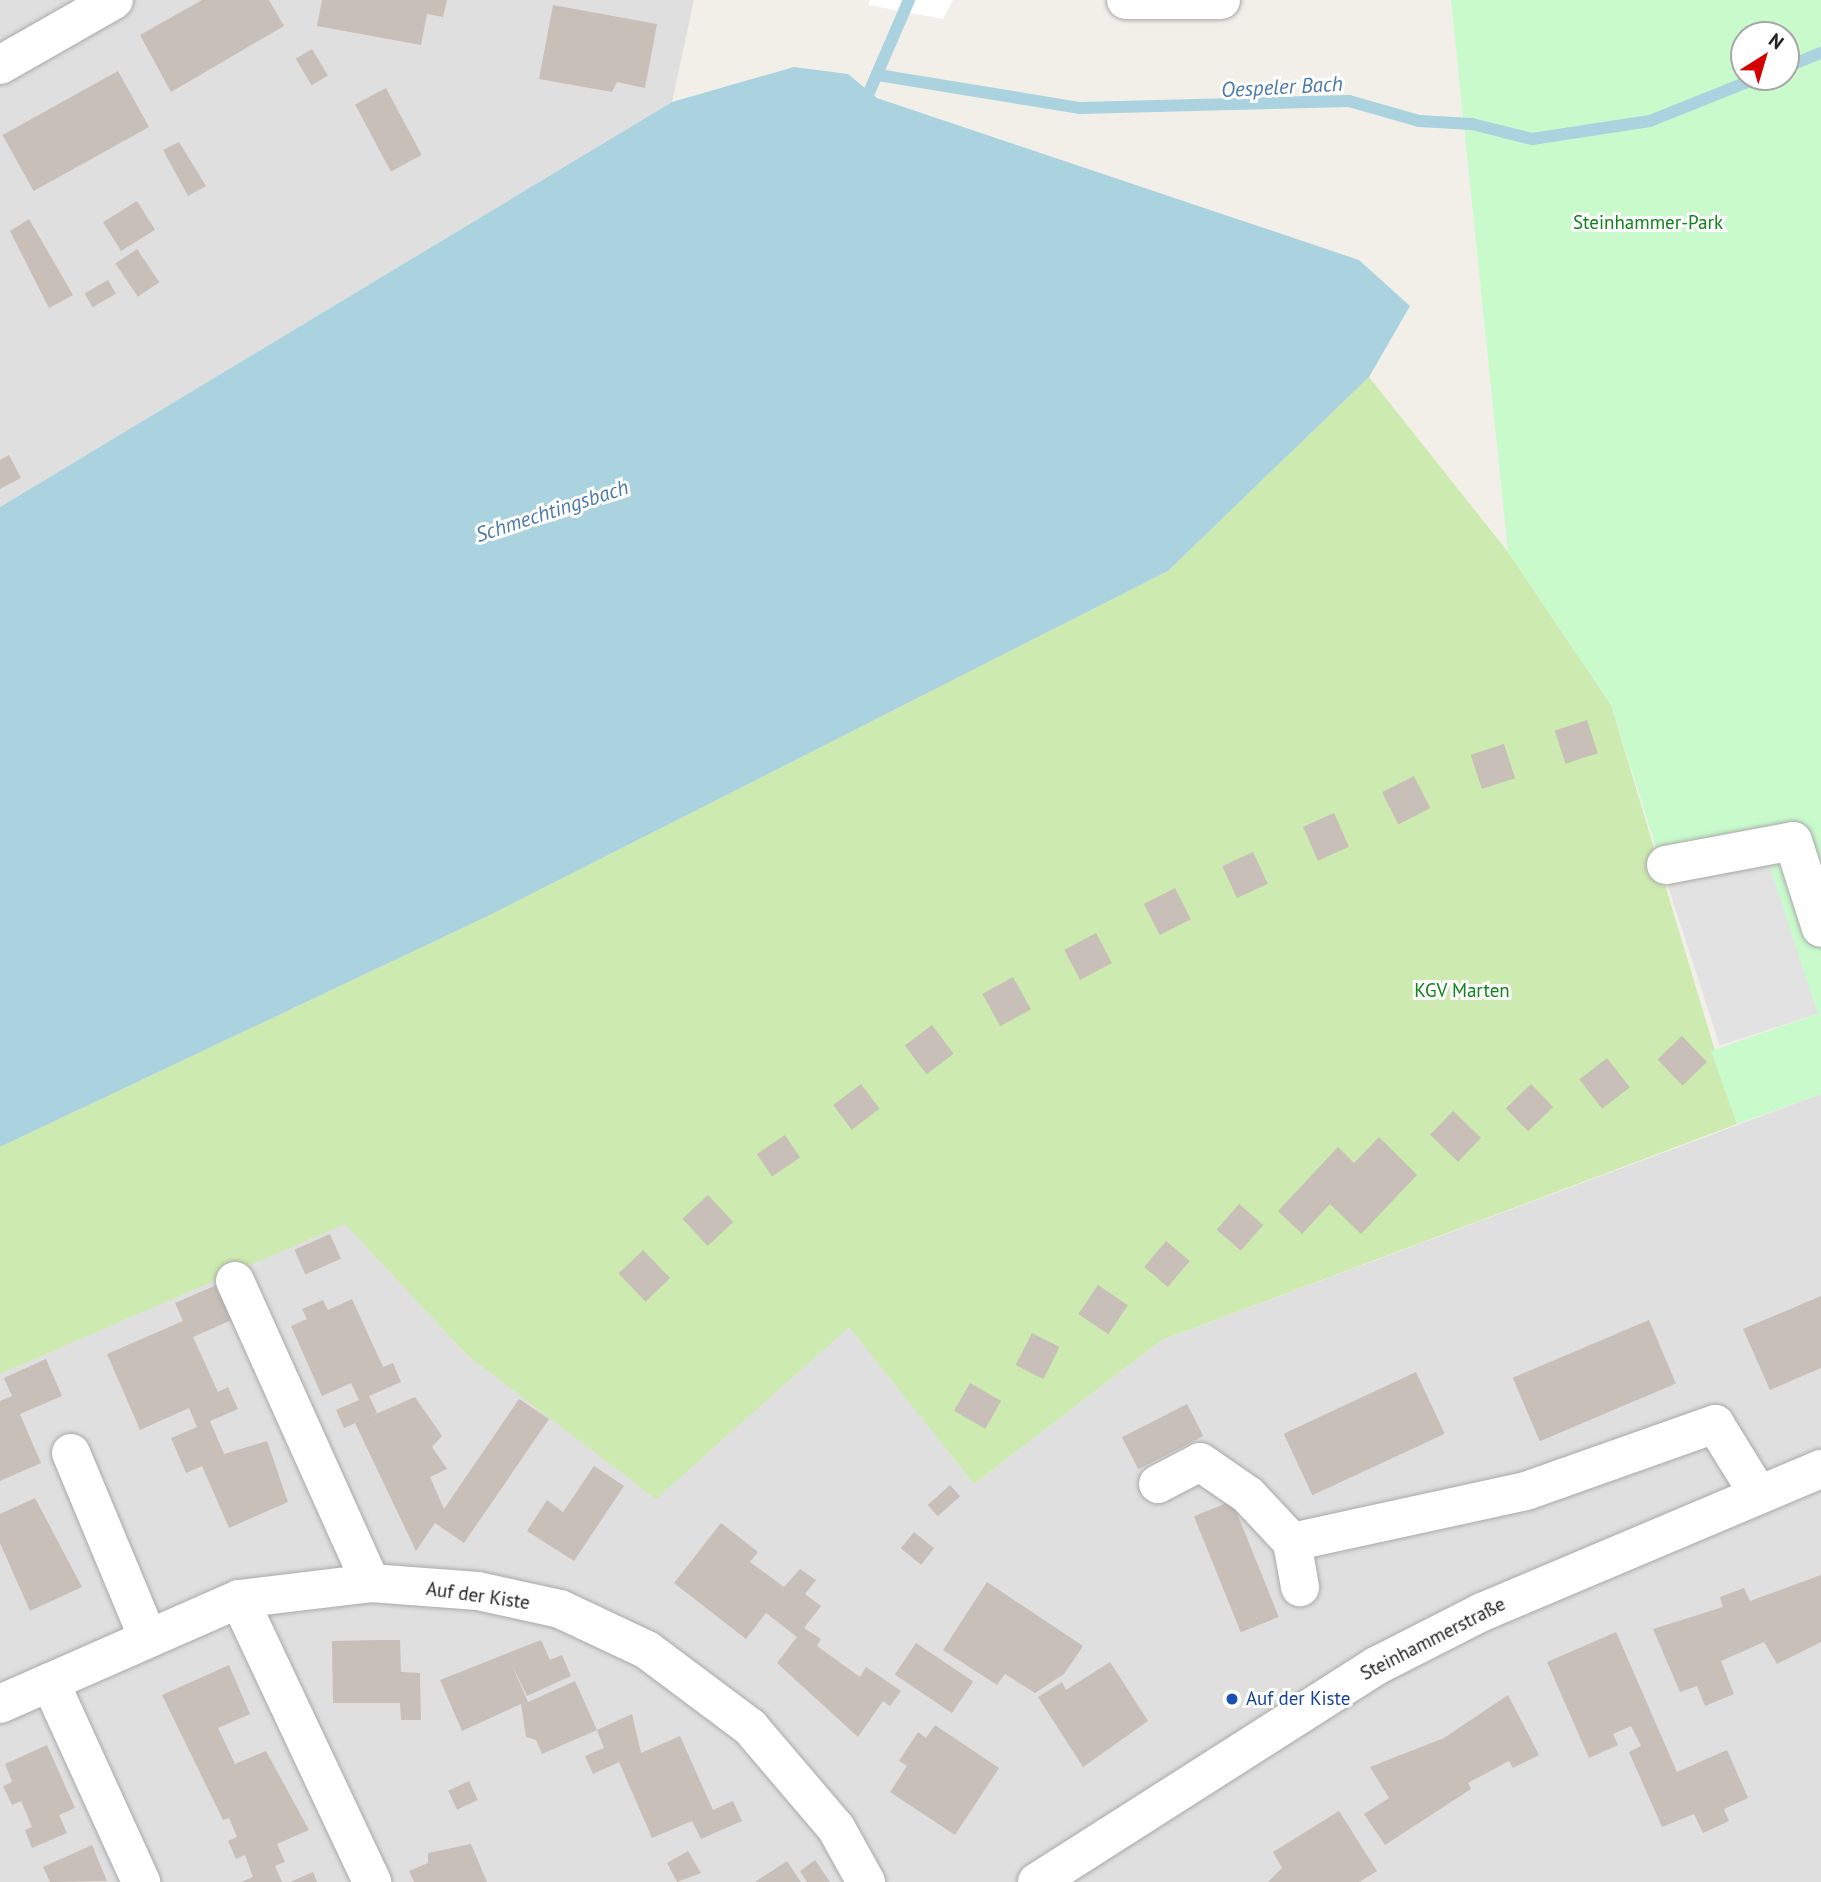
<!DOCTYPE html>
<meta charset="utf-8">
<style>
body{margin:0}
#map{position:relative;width:1821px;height:1882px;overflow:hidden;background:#f2efe9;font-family:"PT Sans",sans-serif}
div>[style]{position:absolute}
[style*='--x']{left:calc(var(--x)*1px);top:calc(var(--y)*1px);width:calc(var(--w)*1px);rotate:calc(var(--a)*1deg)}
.residential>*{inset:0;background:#e0dfdf}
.grass>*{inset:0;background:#cdebb0}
.park>*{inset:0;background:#c8facc}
.parking>*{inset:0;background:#e2e2e2;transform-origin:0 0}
.water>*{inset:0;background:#aad3df}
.pier>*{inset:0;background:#fff}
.stream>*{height:12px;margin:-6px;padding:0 6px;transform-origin:6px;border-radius:6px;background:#aad3df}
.building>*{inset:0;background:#c7bfb8;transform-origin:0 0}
.roads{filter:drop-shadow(0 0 2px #a9a9a9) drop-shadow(0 0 2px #a9a9a9)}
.minor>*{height:38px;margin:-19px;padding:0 19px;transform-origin:19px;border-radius:19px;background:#fff}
.dots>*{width:19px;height:19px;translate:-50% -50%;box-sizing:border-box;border:4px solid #fff;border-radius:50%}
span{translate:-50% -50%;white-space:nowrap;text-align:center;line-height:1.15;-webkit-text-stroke:6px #fff;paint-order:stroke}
.park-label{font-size:19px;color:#0c8416}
.street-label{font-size:19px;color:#222}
.transit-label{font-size:19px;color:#164399}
.left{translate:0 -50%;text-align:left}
.water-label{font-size:21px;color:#4a7aab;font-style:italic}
.north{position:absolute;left:1730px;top:21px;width:70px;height:70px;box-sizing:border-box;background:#fff;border:2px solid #a7a7a7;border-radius:50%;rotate:37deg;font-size:19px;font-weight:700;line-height:28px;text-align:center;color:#222}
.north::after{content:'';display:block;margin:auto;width:24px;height:32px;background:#d40000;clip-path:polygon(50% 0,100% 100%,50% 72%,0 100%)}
</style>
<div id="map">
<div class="residential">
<div style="clip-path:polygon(0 0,694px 0,672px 102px,0 507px)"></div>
<div style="clip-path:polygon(1821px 1094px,1821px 1882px,0 1882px,0 1374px,345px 1223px,467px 1355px,704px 1455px,849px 1326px,974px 1484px,1162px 1340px)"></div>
</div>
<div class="grass">
<div style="clip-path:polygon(1369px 377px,1508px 552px,1611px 705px,1737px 1124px,1162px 1340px,974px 1484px,849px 1327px,656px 1499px,467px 1355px,345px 1224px,0 1374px,0 1147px,490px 915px,1168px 571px)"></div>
</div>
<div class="park">
<div style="clip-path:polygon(evenodd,1451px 0,1821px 0,1821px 1094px,1737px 1124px,1711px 1051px,1817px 1014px,1659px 857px,1611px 705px,1508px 552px,1451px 0,1744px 35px,1786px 35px,1786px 77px,1744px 77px,1744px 35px)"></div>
</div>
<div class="parking">
<div style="left:1759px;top:833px;width:190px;height:103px;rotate:72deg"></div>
</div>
<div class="water">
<div style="clip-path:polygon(794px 67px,848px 74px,877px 98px,1359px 260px,1410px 306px,1369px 377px,1168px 571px,490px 915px,0 1147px,0 507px,672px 102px)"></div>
</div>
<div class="pier">
<div style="clip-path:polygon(870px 0,953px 0,943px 19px,868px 5px)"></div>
</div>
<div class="stream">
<div style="--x:1786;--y:67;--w:38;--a:-22"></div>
<div style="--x:878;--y:75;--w:205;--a:9.3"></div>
<div style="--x:1080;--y:108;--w:269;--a:-1.5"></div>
<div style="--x:1349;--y:101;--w:73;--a:15.9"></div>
<div style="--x:1419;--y:121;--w:53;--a:3.2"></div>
<div style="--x:1472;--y:124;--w:62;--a:14"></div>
<div style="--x:1532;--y:139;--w:119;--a:-8.7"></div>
<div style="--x:1650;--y:121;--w:118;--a:-21.8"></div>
<div style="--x:864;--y:104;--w:113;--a:-66.6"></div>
</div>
<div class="building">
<div style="clip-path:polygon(202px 0,269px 0,284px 26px,171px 92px,140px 35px)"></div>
<div style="clip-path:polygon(322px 0,447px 0,443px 17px,427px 14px,421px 45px,317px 26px)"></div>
<div style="clip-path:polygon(553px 5px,657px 24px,645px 88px,617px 82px,612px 92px,539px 79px)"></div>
<div style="left:312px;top:49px;width:31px;height:19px;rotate:59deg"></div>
<div style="left:118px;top:71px;width:64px;height:132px;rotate:61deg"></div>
<div style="left:386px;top:88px;width:76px;height:35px;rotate:62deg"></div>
<div style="clip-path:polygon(179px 142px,206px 186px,188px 196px,163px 150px)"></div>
<div style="left:137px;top:201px;width:34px;height:40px;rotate:58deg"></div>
<div style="clip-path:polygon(29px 219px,73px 295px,49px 308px,10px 231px)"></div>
<div style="left:137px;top:249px;width:40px;height:26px;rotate:56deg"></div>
<div style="left:108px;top:280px;width:16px;height:27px;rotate:60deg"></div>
<div style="clip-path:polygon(9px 455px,21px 478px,0 489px,0 460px)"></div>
<div style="left:1587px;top:720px;width:35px;height:34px;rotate:72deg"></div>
<div style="left:1504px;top:744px;width:36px;height:35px;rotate:72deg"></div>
<div style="left:1414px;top:776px;width:36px;height:36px;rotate:63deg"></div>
<div style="left:1334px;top:813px;width:37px;height:34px;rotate:66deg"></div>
<div style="left:1253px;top:852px;width:35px;height:34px;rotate:65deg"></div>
<div style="left:1175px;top:888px;width:35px;height:35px;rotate:63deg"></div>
<div style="left:1096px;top:933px;width:34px;height:36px;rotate:62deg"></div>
<div style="left:1013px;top:977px;width:37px;height:35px;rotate:61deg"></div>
<div style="left:932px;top:1025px;width:36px;height:34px;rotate:53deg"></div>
<div style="left:1682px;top:1036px;width:36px;height:34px;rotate:46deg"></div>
<div style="left:1607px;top:1058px;width:37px;height:35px;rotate:52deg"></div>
<div style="left:861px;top:1084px;width:31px;height:35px;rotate:53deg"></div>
<div style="left:1531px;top:1084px;width:32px;height:35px;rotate:46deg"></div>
<div style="left:1453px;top:1111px;width:39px;height:33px;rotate:44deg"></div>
<div style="left:785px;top:1135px;width:27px;height:34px;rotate:56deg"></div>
<div style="clip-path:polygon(1379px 1137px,1417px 1175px,1361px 1234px,1330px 1204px,1302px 1234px,1278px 1211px,1338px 1147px,1354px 1163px)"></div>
<div style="left:708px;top:1195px;width:37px;height:35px;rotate:47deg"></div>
<div style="left:1239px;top:1204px;width:32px;height:34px;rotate:41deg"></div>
<div style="left:330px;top:1234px;width:27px;height:39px;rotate:66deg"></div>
<div style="left:1166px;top:1241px;width:31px;height:34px;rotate:40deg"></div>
<div style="left:643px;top:1250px;width:39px;height:34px;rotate:46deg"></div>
<div style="clip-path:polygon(219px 1284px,234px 1319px,193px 1337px,218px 1392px,228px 1387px,238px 1409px,210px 1421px,224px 1454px,267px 1441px,288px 1502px,229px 1528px,202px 1466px,186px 1473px,171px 1438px,197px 1427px,189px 1408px,140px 1430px,107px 1354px,183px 1321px,175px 1303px)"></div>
<div style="left:1098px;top:1285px;width:36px;height:35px;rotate:34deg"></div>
<div style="clip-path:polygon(1821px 1296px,1821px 1368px,1770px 1390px,1743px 1329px)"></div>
<div style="clip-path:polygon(352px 1299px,383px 1367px,393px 1363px,401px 1382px,369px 1396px,377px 1413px,362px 1420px,415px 1397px,442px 1436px,432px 1447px,447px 1469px,430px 1477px,444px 1509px,519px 1399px,549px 1419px,464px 1543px,435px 1523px,416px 1551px,355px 1423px,344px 1428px,336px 1410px,359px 1400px,351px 1383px,322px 1396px,291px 1326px,307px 1319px,302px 1309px,323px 1300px,328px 1310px)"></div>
<div style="left:1649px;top:1320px;width:69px;height:148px;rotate:67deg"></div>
<div style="left:1032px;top:1333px;width:31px;height:36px;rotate:27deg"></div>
<div style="clip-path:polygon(46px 1359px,62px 1396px,20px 1414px,41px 1463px,0 1481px,0 1401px,12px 1396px,4px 1378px)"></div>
<div style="left:1416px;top:1372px;width:68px;height:146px;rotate:65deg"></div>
<div style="left:970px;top:1383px;width:36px;height:32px;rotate:30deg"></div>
<div style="left:1187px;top:1404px;width:36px;height:73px;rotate:63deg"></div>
<div style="clip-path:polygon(594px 1466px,624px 1486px,574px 1561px,527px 1531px,547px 1500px,563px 1512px)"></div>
<div style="left:950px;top:1485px;width:15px;height:30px;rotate:48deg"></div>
<div style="clip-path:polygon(35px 1498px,82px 1587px,30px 1611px,0 1543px,0 1514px)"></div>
<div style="left:1232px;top:1501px;width:125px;height:41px;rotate:68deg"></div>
<div style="clip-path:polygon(721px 1523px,758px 1552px,750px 1562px,784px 1587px,800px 1569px,816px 1580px,805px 1594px,821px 1606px,804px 1628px,821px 1639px,817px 1646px,860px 1677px,866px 1667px,901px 1691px,890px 1706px,883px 1701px,858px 1737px,777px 1663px,797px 1637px,766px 1613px,746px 1639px,674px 1583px)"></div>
<div style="left:914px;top:1532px;width:26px;height:21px;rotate:39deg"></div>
<div style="clip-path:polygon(1821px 1575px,1821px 1642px,1777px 1664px,1764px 1642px,1721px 1661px,1734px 1694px,1705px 1706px,1697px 1686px,1680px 1692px,1653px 1629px,1723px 1607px,1720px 1597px,1744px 1588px,1750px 1601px)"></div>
<div style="clip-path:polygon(987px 1582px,1083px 1646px,1064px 1674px,1035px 1693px,1005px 1674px,997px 1685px,943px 1650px)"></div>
<div style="clip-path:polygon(1616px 1632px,1677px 1772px,1727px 1750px,1748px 1798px,1724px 1809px,1729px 1821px,1703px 1833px,1694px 1814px,1662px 1827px,1629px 1752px,1641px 1746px,1631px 1726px,1613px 1734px,1618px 1745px,1589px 1758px,1547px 1662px)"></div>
<div style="clip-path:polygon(377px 1640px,400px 1640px,401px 1672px,420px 1673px,421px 1720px,401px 1720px,400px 1703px,333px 1703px,332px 1641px)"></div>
<div style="clip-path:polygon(541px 1640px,550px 1660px,562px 1655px,571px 1676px,527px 1696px,511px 1663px,528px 1702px,575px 1681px,597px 1730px,542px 1754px,536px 1740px,526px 1737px,521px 1704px,462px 1731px,440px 1680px)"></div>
<div style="left:916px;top:1643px;width:69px;height:38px;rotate:34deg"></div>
<div style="clip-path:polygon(1110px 1662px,1148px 1721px,1083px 1767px,1038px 1697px,1062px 1682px,1066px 1690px)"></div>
<div style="clip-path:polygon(229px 1665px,250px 1714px,218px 1728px,235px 1764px,266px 1751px,309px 1830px,277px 1844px,285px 1862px,275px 1866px,282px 1882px,241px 1882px,253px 1877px,245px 1855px,236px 1859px,228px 1841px,237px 1837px,229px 1818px,223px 1820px,162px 1695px)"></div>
<div style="clip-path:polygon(1508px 1695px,1539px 1755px,1513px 1768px,1509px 1761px,1468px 1783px,1471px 1789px,1385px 1845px,1364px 1814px,1389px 1798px,1370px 1767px,1444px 1738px)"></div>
<div style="clip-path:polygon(632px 1714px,641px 1753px,680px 1736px,713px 1810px,733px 1801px,742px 1821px,701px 1839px,692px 1821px,652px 1838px,619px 1762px,593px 1774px,585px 1756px,604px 1748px,597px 1730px)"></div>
<div style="clip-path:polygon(935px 1725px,999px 1768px,955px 1835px,890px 1792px,907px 1766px,899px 1761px,918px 1732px,926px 1738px)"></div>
<div style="clip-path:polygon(47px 1745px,75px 1808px,59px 1815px,67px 1833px,32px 1848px,25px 1830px,32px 1827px,21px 1801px,12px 1805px,3px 1786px,12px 1782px,5px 1764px)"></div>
<div style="left:469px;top:1781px;width:21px;height:23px;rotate:65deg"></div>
<div style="clip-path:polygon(1339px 1811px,1377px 1871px,1359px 1882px,1268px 1882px,1282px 1868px,1273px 1852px)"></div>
<div style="clip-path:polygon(471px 1844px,487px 1882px,414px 1882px,409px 1871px,428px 1863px,428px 1853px)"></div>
<div style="clip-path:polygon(92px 1845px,107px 1881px,50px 1882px,43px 1867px)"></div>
<div style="clip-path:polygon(688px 1851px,701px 1873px,677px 1882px,667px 1863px)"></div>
<div style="clip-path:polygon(815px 1860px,830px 1882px,807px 1882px,800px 1871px)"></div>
<div style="clip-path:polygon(787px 1861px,801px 1882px,755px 1882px)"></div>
<div style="clip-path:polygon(313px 1872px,317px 1882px,290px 1882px)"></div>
</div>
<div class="roads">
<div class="minor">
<div style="--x:1126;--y:0;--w:95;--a:0"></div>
<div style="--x:0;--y:65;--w:131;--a:-29.7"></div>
<div style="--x:1666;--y:865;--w:129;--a:-10.7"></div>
<div style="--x:1793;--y:841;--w:91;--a:72.2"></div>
<div style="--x:235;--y:1281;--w:331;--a:65.8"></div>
<div style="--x:71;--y:1453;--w:200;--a:67.4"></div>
<div style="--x:1158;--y:1484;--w:47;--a:-27.6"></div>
<div style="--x:1200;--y:1462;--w:58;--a:34.5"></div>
<div style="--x:1248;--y:1495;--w:64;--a:46.9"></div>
<div style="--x:1292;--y:1542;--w:239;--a:-12.3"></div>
<div style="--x:1526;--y:1491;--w:201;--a:-19.5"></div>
<div style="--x:1715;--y:1424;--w:80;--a:58.3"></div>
<div style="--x:1292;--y:1542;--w:46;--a:79.9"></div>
<div style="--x:239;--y:1599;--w:313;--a:64.8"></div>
<div style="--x:50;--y:1682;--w:220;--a:65.5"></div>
<div style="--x:0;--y:1704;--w:261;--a:-23.7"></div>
<div style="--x:239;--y:1599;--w:133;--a:-6.9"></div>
<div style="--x:371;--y:1583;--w:107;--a:4.3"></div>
<div style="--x:478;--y:1591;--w:84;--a:12.4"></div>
<div style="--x:560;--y:1609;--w:96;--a:25.2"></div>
<div style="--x:647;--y:1650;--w:129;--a:36.8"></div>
<div style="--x:750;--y:1727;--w:133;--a:49.6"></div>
<div style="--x:836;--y:1828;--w:62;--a:60.9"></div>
<div style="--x:1037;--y:1882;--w:402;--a:-32.5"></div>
<div style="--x:1376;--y:1666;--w:119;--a:-27"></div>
<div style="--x:1482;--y:1612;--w:368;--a:-22.9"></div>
</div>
</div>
<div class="dots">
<div style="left:1232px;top:1699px;background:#1a4fb4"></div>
</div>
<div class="park-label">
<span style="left:1648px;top:223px">Steinhammer-Park</span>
<span style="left:1462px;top:991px">KGV Marten</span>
</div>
<div class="street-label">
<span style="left:478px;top:1596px;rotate:8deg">Auf der Kiste</span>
<span style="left:1433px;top:1639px;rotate:-27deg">Steinhammerstraße</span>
</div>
<div class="transit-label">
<span class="left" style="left:1246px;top:1699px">Auf der Kiste</span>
</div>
<div class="water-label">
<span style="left:1282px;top:87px;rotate:-3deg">Oespeler Bach</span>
<span style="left:552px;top:511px;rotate:-18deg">Schmechtingsbach</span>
</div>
<div class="north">N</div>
</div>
